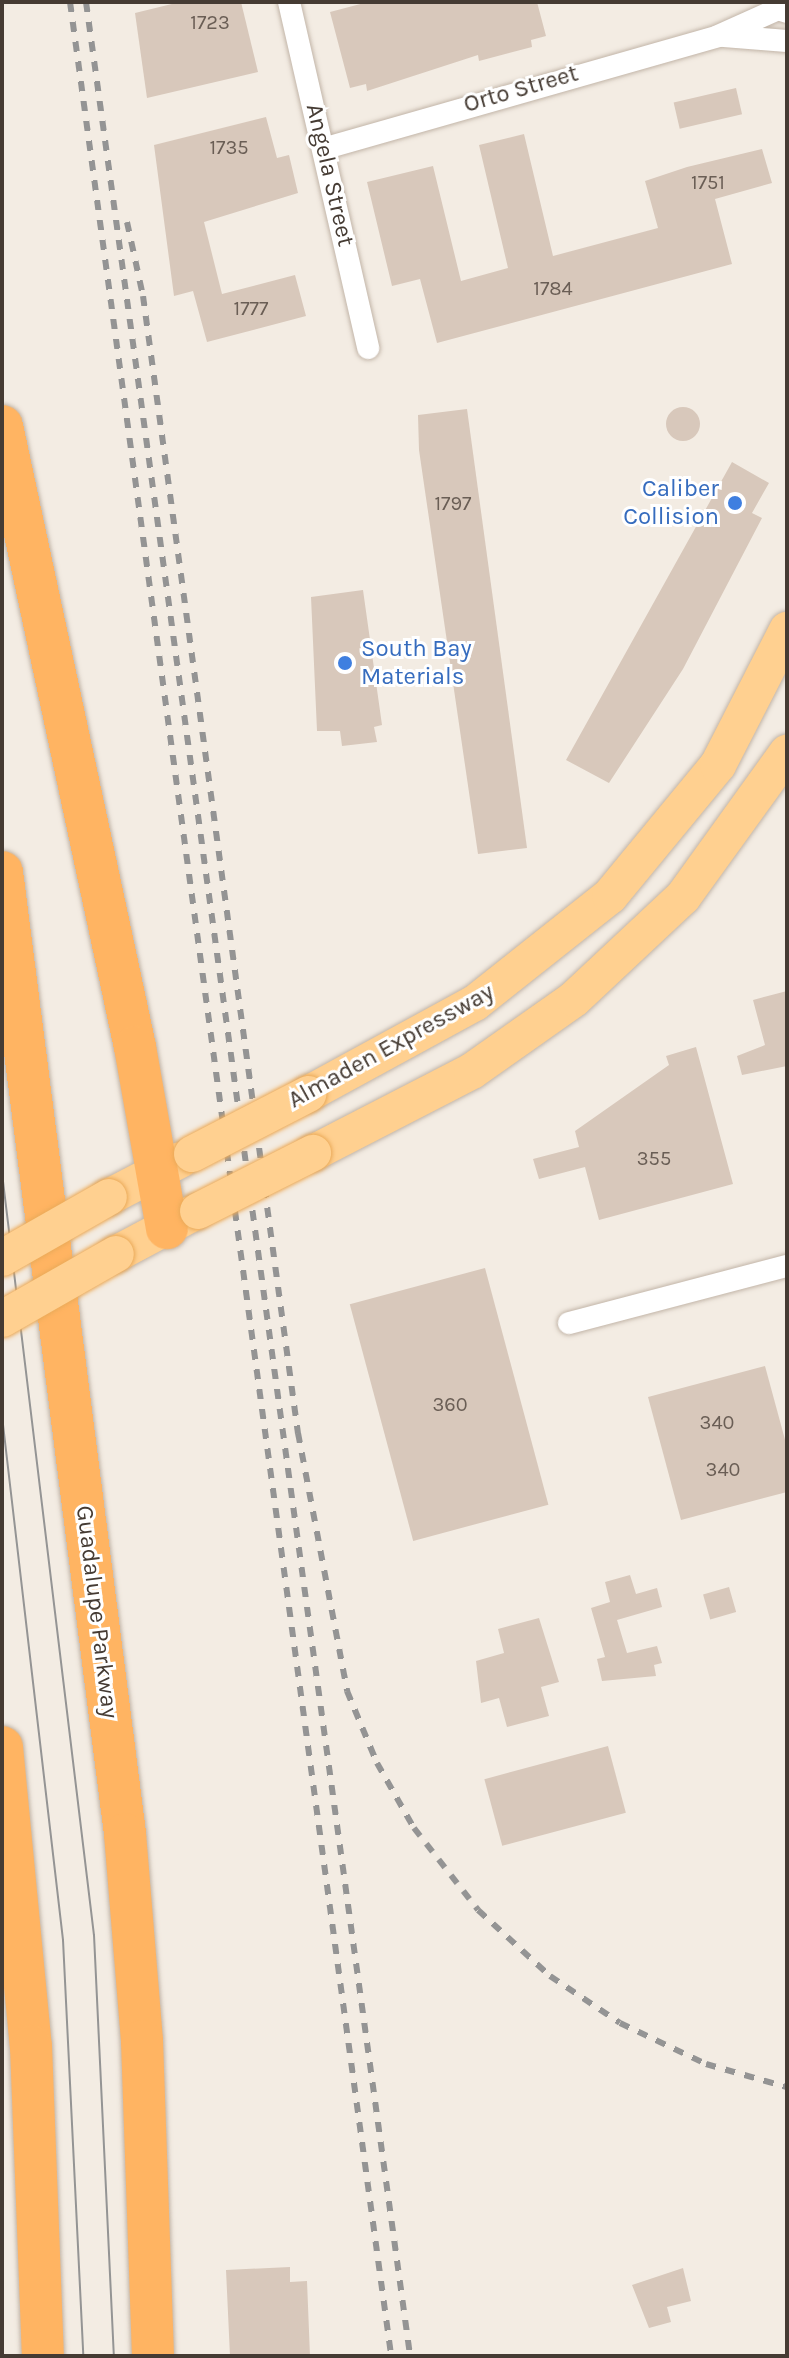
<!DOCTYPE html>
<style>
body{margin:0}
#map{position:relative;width:789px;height:2358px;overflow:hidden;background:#f3ece3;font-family:Karla,sans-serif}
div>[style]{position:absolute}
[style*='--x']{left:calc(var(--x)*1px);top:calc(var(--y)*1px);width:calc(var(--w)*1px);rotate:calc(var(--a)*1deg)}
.building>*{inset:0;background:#d8c8bb;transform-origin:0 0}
.round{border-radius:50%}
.roads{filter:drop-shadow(0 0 2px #c2b5a8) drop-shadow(0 0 2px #c2b5a8)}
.minor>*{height:22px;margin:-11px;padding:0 11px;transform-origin:11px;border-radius:11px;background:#fff}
.primary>*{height:36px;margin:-18px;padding:0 18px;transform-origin:18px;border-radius:18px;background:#ffd090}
.motorway>*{height:42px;margin:-21px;padding:0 21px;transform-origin:21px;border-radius:21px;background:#ffb462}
.tram>*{height:2px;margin:-1px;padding:0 1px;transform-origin:1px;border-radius:1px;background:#949494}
.rail>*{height:6px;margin-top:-3px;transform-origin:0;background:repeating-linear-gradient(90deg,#949494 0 10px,transparent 0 20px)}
.bridges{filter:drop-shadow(0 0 2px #ebaa59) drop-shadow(0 0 2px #ebaa59)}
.primary-bridge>*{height:36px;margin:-18px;padding:0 18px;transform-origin:18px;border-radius:18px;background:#ffd090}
.dots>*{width:22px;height:22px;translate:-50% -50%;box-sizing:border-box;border:4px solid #fff;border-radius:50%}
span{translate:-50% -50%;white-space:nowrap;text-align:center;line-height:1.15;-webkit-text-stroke:6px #fff;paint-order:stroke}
.number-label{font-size:20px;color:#6a5e55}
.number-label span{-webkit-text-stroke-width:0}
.street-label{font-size:24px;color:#453b33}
.shop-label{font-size:24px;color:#366cbe}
.right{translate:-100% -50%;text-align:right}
.left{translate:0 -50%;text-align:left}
.frame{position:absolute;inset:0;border:4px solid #453b33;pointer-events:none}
</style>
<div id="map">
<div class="building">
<div style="clip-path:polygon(180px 2px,241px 2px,258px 72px,147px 98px,135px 13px)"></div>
<div style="clip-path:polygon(368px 2px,537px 2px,546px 36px,531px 40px,532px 47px,479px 61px,478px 55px,367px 91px,366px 84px,350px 88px,330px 12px)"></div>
<div style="left:736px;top:88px;width:27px;height:64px;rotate:77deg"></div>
<div style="clip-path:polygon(266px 117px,277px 158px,289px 155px,298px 193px,204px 222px,222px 294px,295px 275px,306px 316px,207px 342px,193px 291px,174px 296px,154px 145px)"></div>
<div style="clip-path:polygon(524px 134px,553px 256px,658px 228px,645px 181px,687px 167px,762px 149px,772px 183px,715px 199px,732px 264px,437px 343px,420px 279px,392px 286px,367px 182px,433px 166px,461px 281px,508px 268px,479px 145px)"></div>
<div class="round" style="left:666px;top:407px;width:34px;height:34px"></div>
<div style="clip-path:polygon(467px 409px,527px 848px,478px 854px,419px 450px,418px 415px)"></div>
<div style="clip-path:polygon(732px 462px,769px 483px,752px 513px,762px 518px,683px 669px,609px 783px,566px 760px)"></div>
<div style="clip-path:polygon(363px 590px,382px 725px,374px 727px,377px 742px,342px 746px,340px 731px,317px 731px,311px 597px)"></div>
<div style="clip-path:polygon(787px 991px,787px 1066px,742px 1075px,737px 1056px,765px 1045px,753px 1000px)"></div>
<div style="clip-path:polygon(696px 1047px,733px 1184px,599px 1220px,585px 1167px,539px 1179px,533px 1159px,579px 1147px,575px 1131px,669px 1065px,666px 1056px)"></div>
<div style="left:485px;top:1268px;width:245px;height:140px;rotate:75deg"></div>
<div style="clip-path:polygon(765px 1366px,787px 1447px,787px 1492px,681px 1520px,648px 1397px)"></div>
<div style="clip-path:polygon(630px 1575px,636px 1594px,657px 1588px,662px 1607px,617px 1620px,627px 1653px,657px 1646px,662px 1663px,654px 1665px,656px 1676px,602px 1681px,597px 1659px,605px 1657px,591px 1608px,610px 1602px,605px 1582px)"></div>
<div style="left:729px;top:1587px;width:26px;height:27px;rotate:74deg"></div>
<div style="clip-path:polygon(539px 1618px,559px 1682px,541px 1687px,549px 1716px,507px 1727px,499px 1698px,481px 1703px,476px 1661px,504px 1653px,498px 1629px)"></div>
<div style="left:608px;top:1746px;width:69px;height:128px;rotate:75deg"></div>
<div style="clip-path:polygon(290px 2267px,290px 2282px,307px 2281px,310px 2356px,230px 2356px,226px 2270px)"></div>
<div style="clip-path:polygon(683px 2268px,691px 2301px,667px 2307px,671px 2322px,649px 2328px,632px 2285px)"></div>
</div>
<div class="roads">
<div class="minor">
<div style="--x:289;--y:2;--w:355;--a:77.1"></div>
<div style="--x:724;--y:36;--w:63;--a:4.5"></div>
<div style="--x:326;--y:148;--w:408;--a:-15.9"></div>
<div style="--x:718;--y:36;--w:66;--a:-24.2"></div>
<div style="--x:778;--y:9;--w:9;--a:18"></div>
<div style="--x:569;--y:1323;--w:225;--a:-14.7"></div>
</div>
<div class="primary">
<div style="--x:308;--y:1094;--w:190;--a:-28.6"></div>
<div style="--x:475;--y:1003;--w:172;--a:-38.4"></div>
<div style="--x:610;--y:896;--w:170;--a:-50.5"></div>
<div style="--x:718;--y:765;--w:152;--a:-62.9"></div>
<div style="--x:313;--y:1153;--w:179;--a:-27.3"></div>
<div style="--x:472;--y:1071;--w:125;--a:-35.2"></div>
<div style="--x:574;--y:999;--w:149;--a:-43.1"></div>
<div style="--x:683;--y:897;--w:178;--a:-54.2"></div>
<div style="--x:109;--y:1197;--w:80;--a:-27.5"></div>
<div style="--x:116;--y:1254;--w:87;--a:-28"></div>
</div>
<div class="motorway">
<div style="--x:2;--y:426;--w:635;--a:77.91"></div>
<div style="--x:135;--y:1047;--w:184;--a:80"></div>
<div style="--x:2;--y:872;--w:970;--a:82.71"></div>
<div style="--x:125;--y:1834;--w:208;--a:85.3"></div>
<div style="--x:142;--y:2041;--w:315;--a:88"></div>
<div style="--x:2;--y:1747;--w:300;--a:84.5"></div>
<div style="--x:31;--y:2046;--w:310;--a:87.8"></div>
</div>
</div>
<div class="tram">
<div style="--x:2;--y:1173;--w:768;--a:83.12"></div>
<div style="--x:94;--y:1935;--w:421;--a:87.3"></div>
<div style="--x:2;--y:1416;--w:528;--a:83.36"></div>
<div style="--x:63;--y:1940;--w:416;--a:87.2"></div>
</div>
<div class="rail">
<div style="--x:70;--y:2;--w:2376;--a:82.23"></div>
<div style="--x:86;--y:2;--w:2376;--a:82.16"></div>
<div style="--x:127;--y:222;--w:76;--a:77.8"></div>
<div style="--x:143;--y:296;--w:1148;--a:82.24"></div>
<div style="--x:298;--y:1433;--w:263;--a:79.2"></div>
<div style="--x:347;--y:1691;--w:78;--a:67.4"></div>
<div style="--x:377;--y:1763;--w:75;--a:60.4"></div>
<div style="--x:414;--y:1828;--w:104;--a:52"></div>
<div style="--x:478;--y:1910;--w:98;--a:42.5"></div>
<div style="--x:550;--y:1976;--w:84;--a:33.9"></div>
<div style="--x:620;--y:2023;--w:95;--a:25.5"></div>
<div style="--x:706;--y:2064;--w:84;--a:15.9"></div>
</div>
<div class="bridges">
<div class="primary-bridge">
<div style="--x:192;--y:1154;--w:131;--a:-27.3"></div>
<div style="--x:198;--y:1211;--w:129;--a:-26.8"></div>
<div style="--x:2;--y:1258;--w:123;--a:-29.7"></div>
<div style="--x:2;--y:1319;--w:131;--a:-29.7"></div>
</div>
</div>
<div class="dots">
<div style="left:735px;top:503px;background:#3f7fe0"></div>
<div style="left:345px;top:663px;background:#3f7fe0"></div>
</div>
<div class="number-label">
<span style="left:210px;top:22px">1723</span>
<span style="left:229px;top:147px">1735</span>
<span style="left:708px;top:182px">1751</span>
<span style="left:553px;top:288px">1784</span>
<span style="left:251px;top:308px">1777</span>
<span style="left:453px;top:503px">1797</span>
<span style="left:654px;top:1158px">355</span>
<span style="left:450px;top:1404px">360</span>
<span style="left:717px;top:1422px">340</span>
<span style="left:723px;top:1469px">340</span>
</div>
<div class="street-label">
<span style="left:521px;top:89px;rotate:-16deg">Orto Street</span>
<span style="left:330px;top:175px;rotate:77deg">Angela Street</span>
<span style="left:391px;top:1046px;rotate:-29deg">Almaden Expressway</span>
<span style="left:97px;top:1612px;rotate:83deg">Guadalupe Parkway</span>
</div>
<div class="shop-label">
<span class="right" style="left:719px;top:503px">Caliber<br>Collision</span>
<span class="left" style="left:361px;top:663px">South Bay<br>Materials</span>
</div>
<div class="frame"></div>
</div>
